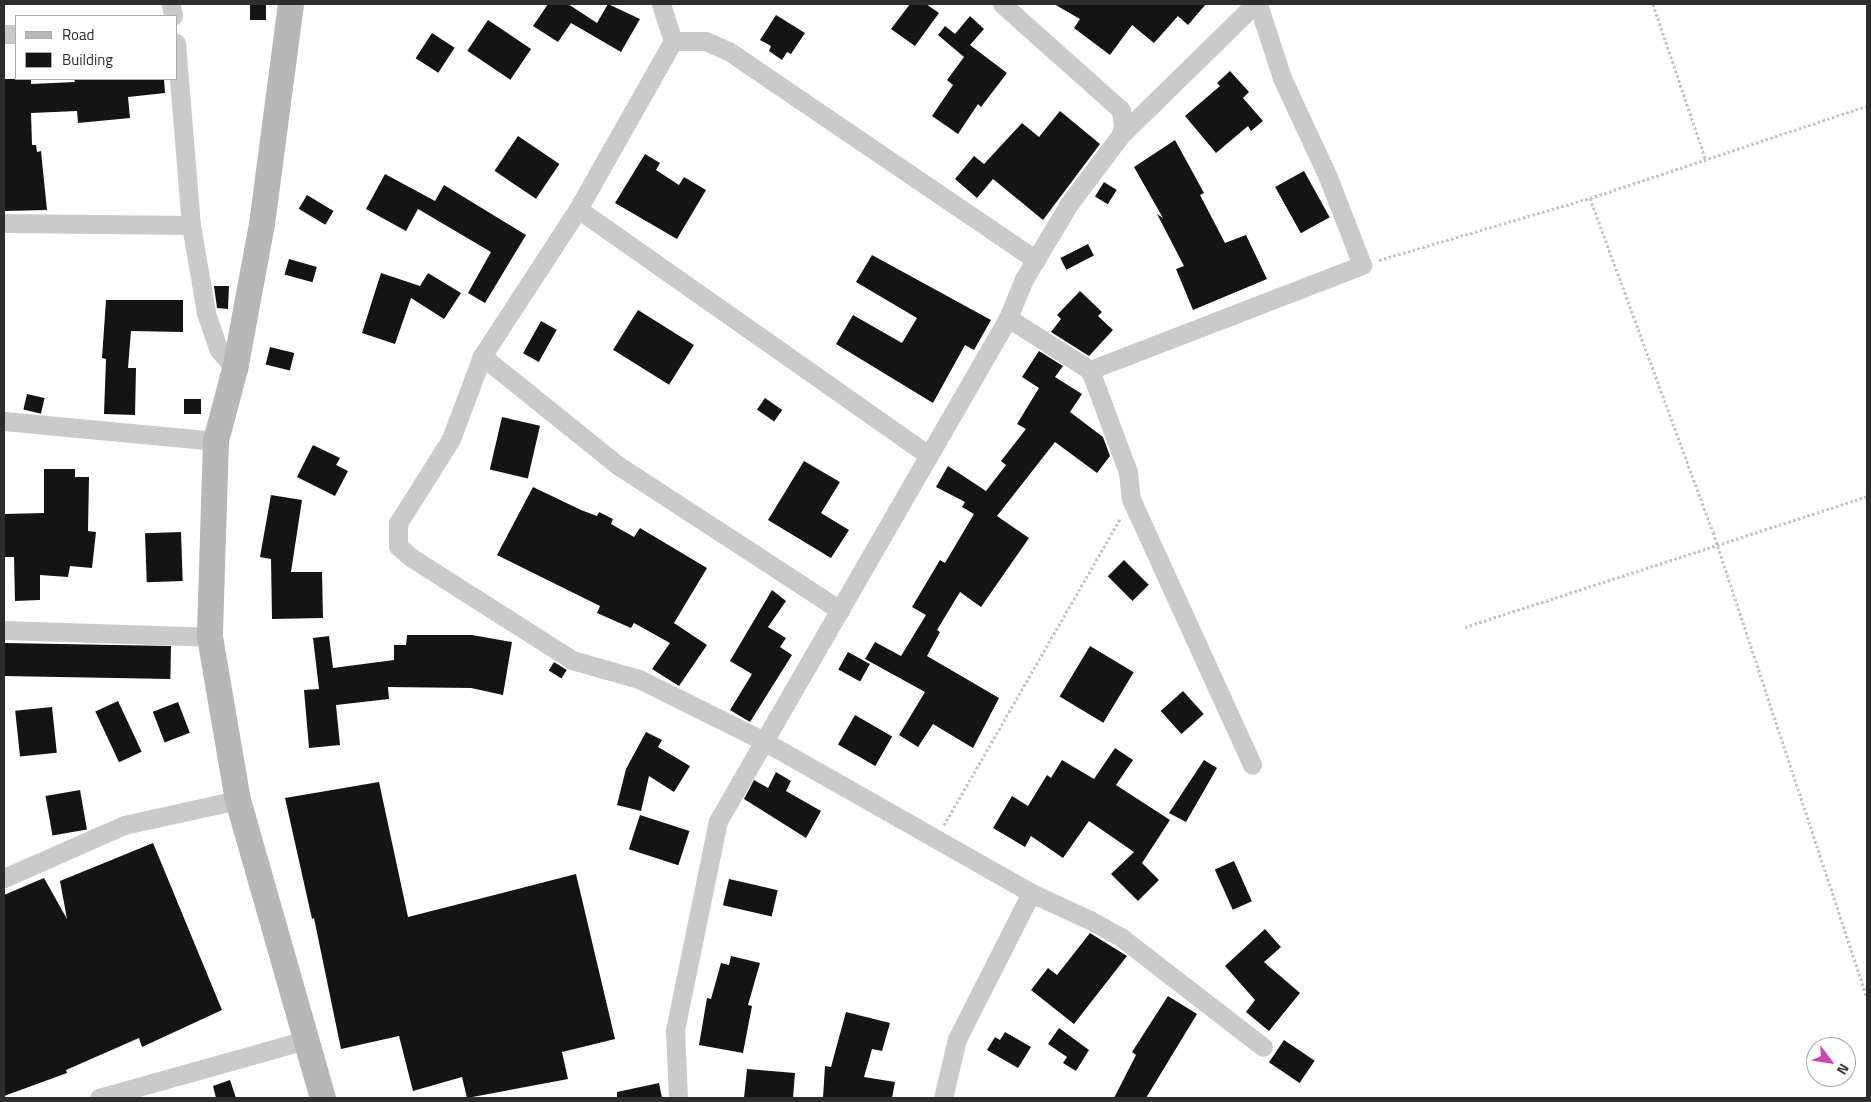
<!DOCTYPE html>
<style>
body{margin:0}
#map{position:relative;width:1871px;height:1102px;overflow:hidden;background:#fff;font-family:"Titillium Web",sans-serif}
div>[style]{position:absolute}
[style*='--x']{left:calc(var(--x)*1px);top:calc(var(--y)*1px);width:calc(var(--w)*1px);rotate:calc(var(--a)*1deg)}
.building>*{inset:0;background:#141414;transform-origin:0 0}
.path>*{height:3px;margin-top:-1.5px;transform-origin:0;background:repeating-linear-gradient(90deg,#c4c4c4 0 2.5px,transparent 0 5px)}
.street>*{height:19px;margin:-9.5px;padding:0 9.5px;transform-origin:9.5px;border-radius:9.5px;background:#cacaca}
.secondary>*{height:26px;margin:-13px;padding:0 13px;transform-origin:13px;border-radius:13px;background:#b7b7b7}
span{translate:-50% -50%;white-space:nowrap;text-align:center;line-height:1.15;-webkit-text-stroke:5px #fff;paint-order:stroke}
.frame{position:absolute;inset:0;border:5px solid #2d2d2d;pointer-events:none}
.legend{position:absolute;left:15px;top:15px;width:162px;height:65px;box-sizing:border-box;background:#fff;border:1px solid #ababab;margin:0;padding:6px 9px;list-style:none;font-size:15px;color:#2d2d2d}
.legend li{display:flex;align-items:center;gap:10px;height:25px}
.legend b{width:25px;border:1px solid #ababab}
.north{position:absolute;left:1806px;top:1037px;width:50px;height:50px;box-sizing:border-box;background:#fff;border:1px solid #ababab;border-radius:50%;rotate:121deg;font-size:14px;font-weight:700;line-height:20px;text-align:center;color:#2d2d2d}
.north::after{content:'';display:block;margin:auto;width:18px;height:22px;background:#ce44b0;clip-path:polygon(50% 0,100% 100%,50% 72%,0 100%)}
</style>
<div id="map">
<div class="building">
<div style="left:250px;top:4px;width:16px;height:16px"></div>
<div style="clip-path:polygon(548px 4px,568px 4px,597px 23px,608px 4px,640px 19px,621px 52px,571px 23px,558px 42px,533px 26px)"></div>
<div style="clip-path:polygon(910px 4px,926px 4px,939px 13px,915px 46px,891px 29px)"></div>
<div style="clip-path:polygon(1054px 4px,1206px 4px,1188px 25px,1178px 16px,1154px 43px,1132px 25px,1110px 55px,1074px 28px,1080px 19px)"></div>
<div style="clip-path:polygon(776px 15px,805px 33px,791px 54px,787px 52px,782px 60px,769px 51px,771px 46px,760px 40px)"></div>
<div style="clip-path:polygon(970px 16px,984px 29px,970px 45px,1007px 73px,981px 107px,978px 104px,958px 134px,932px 116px,953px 85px,947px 80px,964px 57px,938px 35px,945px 26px,955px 34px)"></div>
<div style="left:488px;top:20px;width:52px;height:37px;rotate:34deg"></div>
<div style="left:432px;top:33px;width:27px;height:30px;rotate:33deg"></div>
<div style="clip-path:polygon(1230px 71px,1249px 92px,1243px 98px,1263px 121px,1251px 131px,1248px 126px,1216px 153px,1185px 116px,1220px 86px,1217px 83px)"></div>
<div style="clip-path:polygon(4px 79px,31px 79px,31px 84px,75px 82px,74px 79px,164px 79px,165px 93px,128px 97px,130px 118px,78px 123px,77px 111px,31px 113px,32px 145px,36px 145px,37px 152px,41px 151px,47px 210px,4px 211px)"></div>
<div style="clip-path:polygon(1060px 111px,1100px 144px,1043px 220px,993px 179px,977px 198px,955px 179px,974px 156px,984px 164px,1022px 123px,1039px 137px)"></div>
<div style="left:518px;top:136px;width:50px;height:42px;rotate:34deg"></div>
<div style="clip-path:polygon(1175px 140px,1204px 193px,1200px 195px,1225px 243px,1246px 235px,1267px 279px,1193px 310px,1176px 269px,1184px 266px,1157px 214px,1163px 218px,1134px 167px)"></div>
<div style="clip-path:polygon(645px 154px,660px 163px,656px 170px,679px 185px,684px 177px,706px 190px,677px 239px,615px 203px)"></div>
<div style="left:1304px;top:171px;width:53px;height:33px;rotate:61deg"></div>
<div style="clip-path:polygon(385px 174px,435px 201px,444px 185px,526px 235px,485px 303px,468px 293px,491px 252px,418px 209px,406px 231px,366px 209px)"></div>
<div style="left:1104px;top:182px;width:15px;height:17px;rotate:32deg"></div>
<div style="left:307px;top:195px;width:31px;height:16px;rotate:31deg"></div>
<div style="left:1088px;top:244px;width:13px;height:31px;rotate:63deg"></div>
<div style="clip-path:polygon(872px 255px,991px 320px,974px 350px,965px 345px,933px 403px,836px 344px,853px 315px,902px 343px,917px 318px,856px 282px)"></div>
<div style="left:289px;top:259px;width:29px;height:16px;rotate:16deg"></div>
<div style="clip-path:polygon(381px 273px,420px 286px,428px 273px,461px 293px,444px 319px,411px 298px,395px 344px,362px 333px)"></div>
<div style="clip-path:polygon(214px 286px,229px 286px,228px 309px,217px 308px)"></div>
<div style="clip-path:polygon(1080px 291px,1102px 312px,1098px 316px,1113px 330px,1089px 356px,1051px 332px,1061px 319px,1057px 315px)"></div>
<div style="clip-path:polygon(106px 300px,183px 300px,183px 332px,131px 331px,128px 368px,136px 368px,135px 415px,104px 414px,106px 359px,102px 358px)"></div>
<div style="left:638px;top:310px;width:66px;height:47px;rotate:32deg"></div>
<div style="left:541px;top:321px;width:18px;height:37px;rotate:29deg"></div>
<div style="left:270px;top:347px;width:25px;height:18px;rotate:14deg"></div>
<div style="clip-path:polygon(1039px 351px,1063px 366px,1055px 377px,1082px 394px,1070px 412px,1103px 437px,1110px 456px,1097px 473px,1055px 442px,997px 516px,1029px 538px,981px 607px,960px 592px,937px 630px,940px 632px,927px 656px,999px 698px,973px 748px,933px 724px,918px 747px,899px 735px,925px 692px,865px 659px,875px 642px,901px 656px,926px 615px,912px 607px,940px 560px,945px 563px,974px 514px,962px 507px,965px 502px,936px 487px,948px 466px,986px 491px,1006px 465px,1001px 461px,1026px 429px,1017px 424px,1039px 388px,1022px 377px)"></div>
<div style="left:27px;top:394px;width:18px;height:16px;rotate:13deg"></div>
<div style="left:765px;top:398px;width:21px;height:14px;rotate:35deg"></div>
<div style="left:184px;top:399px;width:17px;height:15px"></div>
<div style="left:502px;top:417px;width:39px;height:54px;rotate:13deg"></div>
<div style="clip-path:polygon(313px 445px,340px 458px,336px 465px,348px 471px,335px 496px,297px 477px)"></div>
<div style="clip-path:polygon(804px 461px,840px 482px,821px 513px,849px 530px,831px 558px,768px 520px)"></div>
<div style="clip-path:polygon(44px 469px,75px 469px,75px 477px,89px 477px,88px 531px,96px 532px,92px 568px,70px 566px,68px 577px,40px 575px,40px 600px,15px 601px,14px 557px,4px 557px,4px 514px,44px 513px)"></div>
<div style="clip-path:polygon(533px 487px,581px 510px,597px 516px,599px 512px,613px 519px,611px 524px,634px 537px,640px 528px,707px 568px,674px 623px,707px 645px,679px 686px,652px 669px,670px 643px,634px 623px,631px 628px,597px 613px,600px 606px,497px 555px)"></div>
<div style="clip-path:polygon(271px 495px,302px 500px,291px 572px,322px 572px,323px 618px,272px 619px,271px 559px,260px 557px)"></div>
<div style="left:181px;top:532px;width:49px;height:36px;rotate:88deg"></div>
<div style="left:1124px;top:560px;width:35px;height:23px;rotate:45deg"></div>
<div style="clip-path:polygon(772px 590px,786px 601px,768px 627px,786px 638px,780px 647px,792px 655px,750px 722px,730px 710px,752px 674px,730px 661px)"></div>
<div style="clip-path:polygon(407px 635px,472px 635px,512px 642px,503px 695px,471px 688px,388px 687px,389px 699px,336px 705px,340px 745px,309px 748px,304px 690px,319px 689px,313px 638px,329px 636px,333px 668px,394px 660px,394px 645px,406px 645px)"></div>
<div style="left:4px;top:643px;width:167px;height:33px;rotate:1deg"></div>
<div style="left:1090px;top:646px;width:51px;height:59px;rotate:31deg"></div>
<div style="left:848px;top:652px;width:25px;height:20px;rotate:29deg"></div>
<div style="left:554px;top:662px;width:15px;height:10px;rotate:32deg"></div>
<div style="left:1183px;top:691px;width:31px;height:30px;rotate:48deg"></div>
<div style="left:118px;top:701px;width:56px;height:25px;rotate:65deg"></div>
<div style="left:178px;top:702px;width:33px;height:27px;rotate:69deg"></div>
<div style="left:52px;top:707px;width:46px;height:37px;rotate:84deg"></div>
<div style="left:855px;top:715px;width:43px;height:34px;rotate:30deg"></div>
<div style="clip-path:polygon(646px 732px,662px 740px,658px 747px,690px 766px,674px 792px,649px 776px,641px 811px,617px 805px,626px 769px)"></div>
<div style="clip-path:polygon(1115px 748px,1133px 760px,1116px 785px,1170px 820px,1142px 863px,1159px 880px,1138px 901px,1111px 874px,1134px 852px,1089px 821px,1063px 858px,1031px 836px,1025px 847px,993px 828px,1012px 796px,1028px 806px,1047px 775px,1051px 778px,1062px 760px,1094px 779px)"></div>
<div style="clip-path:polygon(1204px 760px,1217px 768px,1186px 822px,1169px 813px)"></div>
<div style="clip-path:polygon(776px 772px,791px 781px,786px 791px,821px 811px,806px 838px,744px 799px,754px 780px,768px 788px)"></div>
<div style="clip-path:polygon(379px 782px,408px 917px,576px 874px,615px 1039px,562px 1052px,568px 1079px,467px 1098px,462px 1077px,413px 1091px,399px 1036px,341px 1049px,314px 918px,312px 919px,285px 798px)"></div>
<div style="left:80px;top:790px;width:40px;height:35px;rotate:80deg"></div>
<div style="left:640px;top:815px;width:52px;height:36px;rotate:18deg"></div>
<div style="clip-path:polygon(153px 843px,222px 1010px,142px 1047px,139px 1038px,66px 1070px,67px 1073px,4px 1096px,4px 895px,44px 878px,67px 919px,60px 881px)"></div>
<div style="left:1234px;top:861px;width:44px;height:21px;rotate:66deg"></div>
<div style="left:729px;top:879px;width:50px;height:27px;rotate:13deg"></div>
<div style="clip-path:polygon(1265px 929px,1281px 947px,1264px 962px,1300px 993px,1269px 1031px,1246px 1012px,1255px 1000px,1225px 966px)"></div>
<div style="clip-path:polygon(1090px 933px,1127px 956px,1074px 1024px,1031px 990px,1048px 968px,1057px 975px)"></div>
<div style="clip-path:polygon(731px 956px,760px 963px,748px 1005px,752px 1006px,743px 1053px,699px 1045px,707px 998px,711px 999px,721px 963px,729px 965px)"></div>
<div style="clip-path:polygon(1168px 996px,1197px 1014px,1146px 1098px,1114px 1098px,1136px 1055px,1132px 1052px)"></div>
<div style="clip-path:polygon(846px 1012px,890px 1023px,882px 1051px,872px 1049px,864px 1077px,895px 1082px,892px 1098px,823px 1098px,825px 1066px,831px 1067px)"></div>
<div style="clip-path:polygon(1059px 1028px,1089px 1050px,1076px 1071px,1063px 1063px,1067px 1057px,1048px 1044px)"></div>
<div style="clip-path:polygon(1005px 1032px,1031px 1047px,1018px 1068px,987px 1050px,995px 1037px,1000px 1040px)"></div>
<div style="left:1284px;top:1040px;width:37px;height:27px;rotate:34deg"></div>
<div style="clip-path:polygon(747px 1069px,795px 1073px,793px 1098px,744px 1098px)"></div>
<div style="clip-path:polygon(230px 1080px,236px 1098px,216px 1098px,213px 1086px)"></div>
<div style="clip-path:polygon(659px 1083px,662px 1098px,617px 1098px,617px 1092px)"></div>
</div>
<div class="path">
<div style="--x:1653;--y:4;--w:166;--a:71.3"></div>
<div style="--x:1590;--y:198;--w:356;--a:69.8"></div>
<div style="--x:1713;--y:532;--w:490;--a:71.7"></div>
<div style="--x:1379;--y:260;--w:220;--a:-16.4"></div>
<div style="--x:1590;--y:198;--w:292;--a:-18.4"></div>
<div style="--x:1465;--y:627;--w:423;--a:-18"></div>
<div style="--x:944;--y:825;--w:353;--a:-60.1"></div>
</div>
<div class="street">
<div style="--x:171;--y:4;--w:12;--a:81"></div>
<div style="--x:661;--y:4;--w:39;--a:72"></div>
<div style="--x:4;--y:34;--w:12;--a:0"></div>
<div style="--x:176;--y:43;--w:183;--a:85.3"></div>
<div style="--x:191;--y:225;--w:89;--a:80.3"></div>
<div style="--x:206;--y:313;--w:39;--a:71"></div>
<div style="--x:219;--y:350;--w:25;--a:50"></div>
<div style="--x:1120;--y:136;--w:189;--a:-44.4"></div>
<div style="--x:578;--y:209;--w:428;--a:35.1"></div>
<div style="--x:4;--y:223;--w:187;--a:0.6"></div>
<div style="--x:1036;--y:260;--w:372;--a:-145.8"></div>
<div style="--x:728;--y:51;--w:24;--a:-156"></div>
<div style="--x:706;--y:41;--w:33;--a:180"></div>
<div style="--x:673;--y:41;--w:193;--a:119.5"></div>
<div style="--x:578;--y:209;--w:176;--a:123.1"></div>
<div style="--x:482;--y:356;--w:89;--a:110.5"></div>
<div style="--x:451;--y:439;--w:99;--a:122.2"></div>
<div style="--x:398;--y:523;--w:23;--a:90"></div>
<div style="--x:398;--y:546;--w:18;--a:41"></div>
<div style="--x:412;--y:558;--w:190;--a:32.5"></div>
<div style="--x:572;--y:660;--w:70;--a:15.8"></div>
<div style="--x:639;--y:679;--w:137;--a:26.4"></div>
<div style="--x:762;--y:740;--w:309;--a:29.6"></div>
<div style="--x:1031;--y:893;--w:65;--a:24.6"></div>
<div style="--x:1090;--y:920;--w:37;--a:29"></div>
<div style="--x:1122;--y:938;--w:178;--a:37.7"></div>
<div style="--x:1008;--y:318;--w:97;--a:32.4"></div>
<div style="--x:1090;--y:370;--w:292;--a:-21.1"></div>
<div style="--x:1362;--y:265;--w:94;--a:-111.1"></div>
<div style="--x:1328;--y:177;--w:109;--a:-114.9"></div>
<div style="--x:1282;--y:78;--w:78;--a:-108"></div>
<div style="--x:482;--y:356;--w:176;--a:38.8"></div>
<div style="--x:619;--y:466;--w:264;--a:33.1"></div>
<div style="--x:1090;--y:370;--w:109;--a:69.6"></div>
<div style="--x:1128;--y:472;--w:27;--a:84"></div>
<div style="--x:1131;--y:499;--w:292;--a:65.5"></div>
<div style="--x:4;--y:421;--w:213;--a:5.4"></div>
<div style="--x:4;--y:630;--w:206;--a:1.9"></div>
<div style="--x:4;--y:878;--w:131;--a:-23.8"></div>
<div style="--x:124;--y:825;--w:117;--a:-12.4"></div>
<div style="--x:99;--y:1098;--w:214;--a:-15.7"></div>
<div style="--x:678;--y:1098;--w:68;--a:-92.5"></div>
<div style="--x:675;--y:1030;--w:213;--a:-78.4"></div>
<div style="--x:718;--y:821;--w:581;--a:-60.03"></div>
<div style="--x:1008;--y:318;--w:42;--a:-67.7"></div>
<div style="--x:1024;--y:279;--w:87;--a:-59"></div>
<div style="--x:1069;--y:204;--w:85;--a:-53.1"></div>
<div style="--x:1120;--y:136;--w:9;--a:-72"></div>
<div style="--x:1123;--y:127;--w:17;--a:-97"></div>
<div style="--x:1121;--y:110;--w:159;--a:-138.3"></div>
<div style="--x:943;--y:1098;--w:61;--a:-76.7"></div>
<div style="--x:957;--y:1039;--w:164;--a:-63.1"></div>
</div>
<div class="secondary">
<div style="--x:291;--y:4;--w:222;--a:97.5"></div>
<div style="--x:262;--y:224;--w:147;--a:100.5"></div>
<div style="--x:235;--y:369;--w:74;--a:104.8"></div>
<div style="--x:216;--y:441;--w:196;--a:91.8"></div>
<div style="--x:210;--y:637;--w:165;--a:80.3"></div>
<div style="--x:238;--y:800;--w:310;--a:74.1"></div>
</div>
<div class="frame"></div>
<ul class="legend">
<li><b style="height:6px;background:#b7b7b7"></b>Road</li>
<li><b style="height:14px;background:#141414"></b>Building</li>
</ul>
<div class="north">N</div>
</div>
